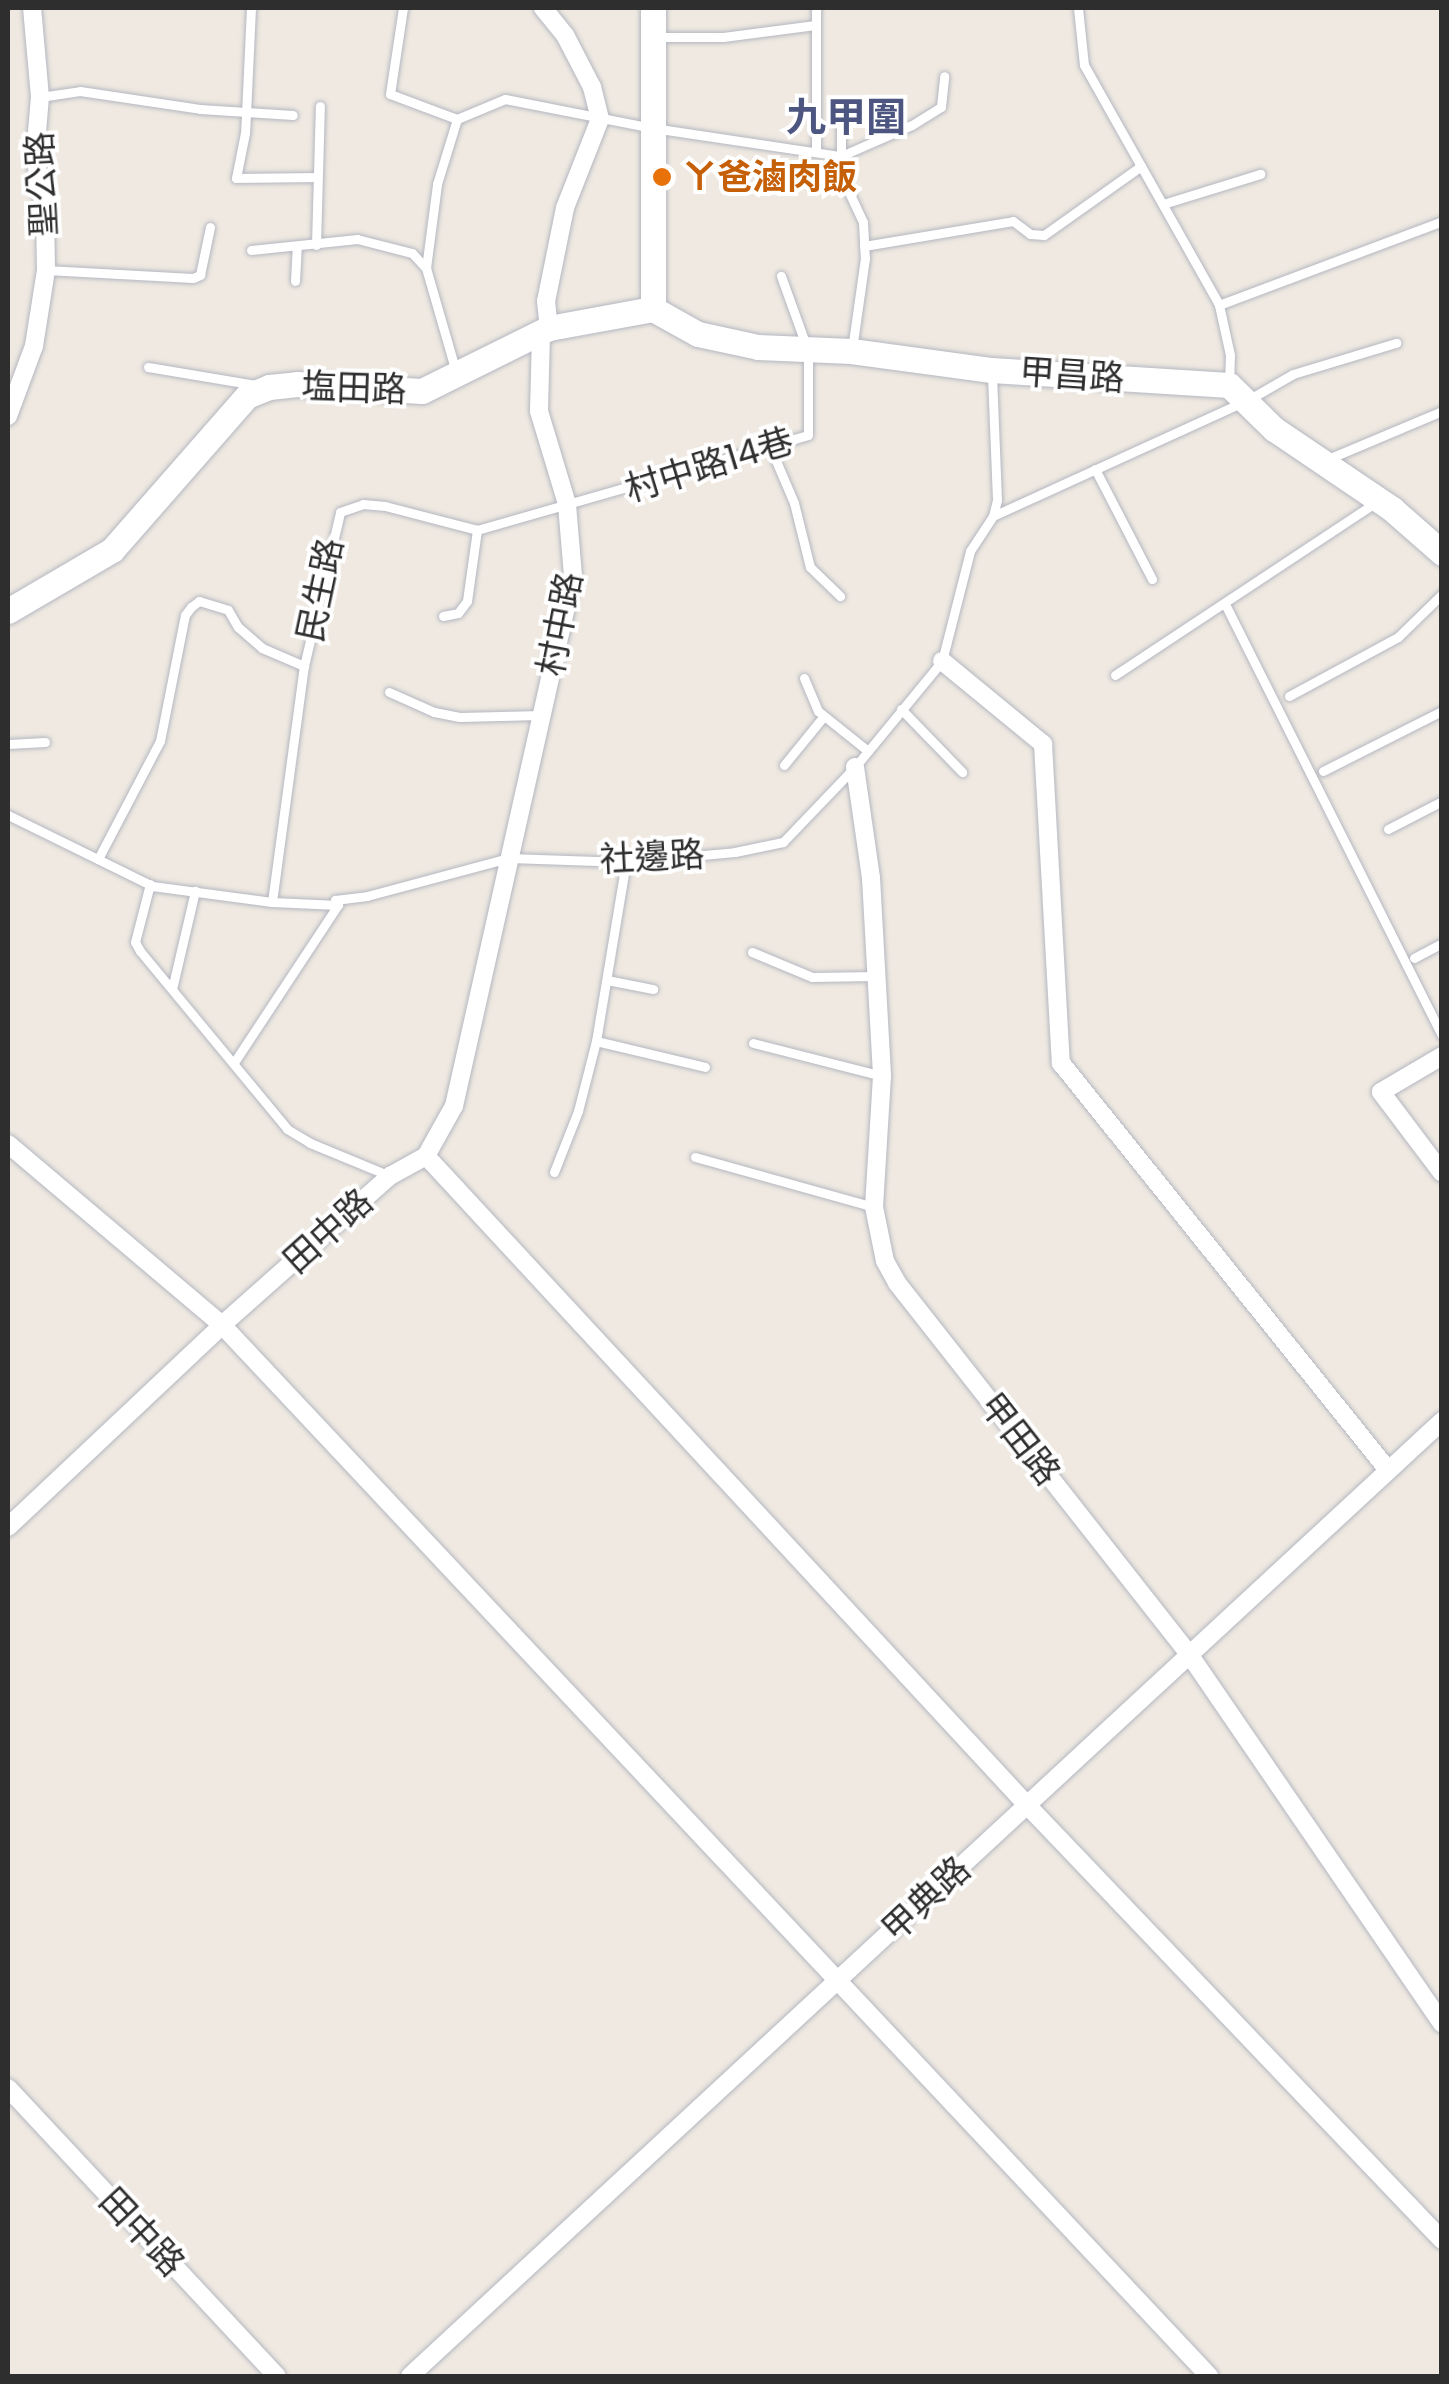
<!DOCTYPE html>
<meta charset="utf-8">
<style>
body{margin:0}
#map{position:relative;width:1449px;height:2384px;overflow:hidden;background:#efe9e1;font-family:Poppins,"Noto Sans TC",sans-serif}
div>[style]{position:absolute}
[style*='--x']{left:calc(var(--x)*1px);top:calc(var(--y)*1px);width:calc(var(--w)*1px);rotate:calc(var(--a)*1deg)}
.roads{filter:drop-shadow(0 0 2px #b4b7c1) drop-shadow(0 0 2px #b4b7c1)}
.lane>*{height:9px;margin:-4.5px;padding:0 4.5px;transform-origin:4.5px;border-radius:4.5px;background:#fff}
.street>*{height:18px;margin:-9px;padding:0 9px;transform-origin:9px;border-radius:9px;background:#fff}
.secondary>*{height:25px;margin:-12.5px;padding:0 12.5px;transform-origin:12.5px;border-radius:12.5px;background:#fff}
.dots>*{width:28px;height:28px;translate:-50% -50%;box-sizing:border-box;border:5px solid #fff;border-radius:50%}
span{translate:-50% -50%;white-space:nowrap;text-align:center;line-height:1.15;-webkit-text-stroke:8px #fff;paint-order:stroke}
.food-label{font-size:35px;color:#c56008;font-weight:700}
.left{translate:0 -50%;text-align:left}
.street-label{font-size:35px;color:#2e2e2e}
.quarter-label{font-size:40px;color:#4d5680;font-weight:700}
.frame{position:absolute;inset:0;border:10px solid #2e2e2e;pointer-events:none}
</style>
<div id="map">
<div class="roads">
<div class="lane">
<div style="--x:251;--y:8;--w:125;--a:92.7"></div>
<div style="--x:245;--y:133;--w:46;--a:101.3"></div>
<div style="--x:236;--y:178;--w:80;--a:-0.7"></div>
<div style="--x:403;--y:8;--w:87;--a:98.6"></div>
<div style="--x:390;--y:94;--w:72;--a:20.5"></div>
<div style="--x:457;--y:119;--w:52;--a:-22.6"></div>
<div style="--x:505;--y:99;--w:151;--a:11.1"></div>
<div style="--x:653;--y:128;--w:190;--a:8.5"></div>
<div style="--x:841;--y:156;--w:77;--a:-23.6"></div>
<div style="--x:912;--y:125;--w:34;--a:-32"></div>
<div style="--x:941;--y:107;--w:31;--a:-84"></div>
<div style="--x:1078;--y:8;--w:57;--a:84"></div>
<div style="--x:1084;--y:65;--w:275;--a:60.6"></div>
<div style="--x:1219;--y:305;--w:51;--a:77.6"></div>
<div style="--x:1230;--y:355;--w:27;--a:92"></div>
<div style="--x:655;--y:37;--w:68;--a:0"></div>
<div style="--x:723;--y:37;--w:93;--a:-7.4"></div>
<div style="--x:40;--y:97;--w:40;--a:-8.5"></div>
<div style="--x:80;--y:91;--w:121;--a:8.5"></div>
<div style="--x:200;--y:109;--w:93;--a:3.7"></div>
<div style="--x:841;--y:113;--w:43;--a:90"></div>
<div style="--x:841;--y:156;--w:35;--a:78"></div>
<div style="--x:848;--y:190;--w:35;--a:65"></div>
<div style="--x:863;--y:222;--w:36;--a:87"></div>
<div style="--x:865;--y:258;--w:92;--a:98.1"></div>
<div style="--x:816;--y:152;--w:144;--a:-90"></div>
<div style="--x:1163;--y:204;--w:102;--a:-17.2"></div>
<div style="--x:316;--y:245;--w:139;--a:-88.4"></div>
<div style="--x:864;--y:246;--w:151;--a:-9.5"></div>
<div style="--x:1013;--y:221;--w:21;--a:37"></div>
<div style="--x:1030;--y:234;--w:14;--a:4"></div>
<div style="--x:1044;--y:235;--w:119;--a:-35.4"></div>
<div style="--x:251;--y:250;--w:107;--a:-5.9"></div>
<div style="--x:357;--y:239;--w:57;--a:14.3"></div>
<div style="--x:412;--y:253;--w:21;--a:47"></div>
<div style="--x:426;--y:268;--w:108;--a:73.9"></div>
<div style="--x:426;--y:268;--w:85;--a:-82.5"></div>
<div style="--x:437;--y:184;--w:68;--a:-72.9"></div>
<div style="--x:46;--y:270;--w:147;--a:3.1"></div>
<div style="--x:193;--y:278;--w:8;--a:-23"></div>
<div style="--x:200;--y:275;--w:49;--a:-78.2"></div>
<div style="--x:295;--y:281;--w:35;--a:-87"></div>
<div style="--x:1219;--y:305;--w:238;--a:-20.6"></div>
<div style="--x:148;--y:367;--w:109;--a:9.5"></div>
<div style="--x:771;--y:449;--w:59;--a:66.9"></div>
<div style="--x:794;--y:503;--w:66;--a:76"></div>
<div style="--x:810;--y:567;--w:42;--a:44"></div>
<div style="--x:1328;--y:459;--w:124;--a:-22.8"></div>
<div style="--x:1095;--y:469;--w:124;--a:62.6"></div>
<div style="--x:993;--y:516;--w:280;--a:-24.5"></div>
<div style="--x:1248;--y:400;--w:52;--a:-30"></div>
<div style="--x:1293;--y:374;--w:108;--a:-16.8"></div>
<div style="--x:1225;--y:604;--w:483;--a:63.3"></div>
<div style="--x:443;--y:616;--w:15;--a:-11"></div>
<div style="--x:458;--y:613;--w:15;--a:-53"></div>
<div style="--x:467;--y:601;--w:72;--a:-82"></div>
<div style="--x:1115;--y:675;--w:312;--a:-33.5"></div>
<div style="--x:804;--y:678;--w:36;--a:67"></div>
<div style="--x:818;--y:711;--w:64;--a:38.7"></div>
<div style="--x:389;--y:692;--w:49;--a:24"></div>
<div style="--x:434;--y:712;--w:26;--a:11"></div>
<div style="--x:460;--y:717;--w:81;--a:-1.4"></div>
<div style="--x:1289;--y:696;--w:124;--a:-28.4"></div>
<div style="--x:1398;--y:637;--w:62;--a:-44.3"></div>
<div style="--x:901;--y:709;--w:88;--a:45.9"></div>
<div style="--x:8;--y:744;--w:37;--a:-3"></div>
<div style="--x:784;--y:765;--w:63;--a:-50.8"></div>
<div style="--x:1323;--y:771;--w:133;--a:-26.8"></div>
<div style="--x:8;--y:815;--w:161;--a:26.2"></div>
<div style="--x:152;--y:886;--w:121;--a:7.6"></div>
<div style="--x:272;--y:902;--w:66;--a:2.6"></div>
<div style="--x:338;--y:905;--w:6;--a:-121"></div>
<div style="--x:335;--y:900;--w:32;--a:-7"></div>
<div style="--x:367;--y:896;--w:147;--a:-15"></div>
<div style="--x:509;--y:858;--w:117;--a:2"></div>
<div style="--x:626;--y:862;--w:109;--a:-5.2"></div>
<div style="--x:735;--y:852;--w:49;--a:-11.8"></div>
<div style="--x:783;--y:842;--w:104;--a:-46.2"></div>
<div style="--x:855;--y:767;--w:137;--a:-50.6"></div>
<div style="--x:942;--y:661;--w:114;--a:-75.7"></div>
<div style="--x:970;--y:551;--w:42;--a:-56.7"></div>
<div style="--x:993;--y:516;--w:16;--a:-76"></div>
<div style="--x:997;--y:500;--w:127;--a:-92.3"></div>
<div style="--x:1388;--y:829;--w:61;--a:-27.4"></div>
<div style="--x:98;--y:859;--w:133;--a:-62.3"></div>
<div style="--x:160;--y:741;--w:128;--a:-78.8"></div>
<div style="--x:185;--y:615;--w:10;--a:-53"></div>
<div style="--x:191;--y:607;--w:10;--a:-37"></div>
<div style="--x:199;--y:601;--w:30;--a:17"></div>
<div style="--x:228;--y:610;--w:20;--a:60"></div>
<div style="--x:238;--y:627;--w:32;--a:41"></div>
<div style="--x:262;--y:648;--w:46;--a:23.2"></div>
<div style="--x:150;--y:884;--w:60;--a:104.5"></div>
<div style="--x:135;--y:942;--w:10;--a:61"></div>
<div style="--x:140;--y:951;--w:231;--a:50.4"></div>
<div style="--x:287;--y:1129;--w:27;--a:31"></div>
<div style="--x:310;--y:1143;--w:87;--a:22.4"></div>
<div style="--x:272;--y:902;--w:238;--a:-82.3"></div>
<div style="--x:304;--y:666;--w:158;--a:-76.8"></div>
<div style="--x:340;--y:512;--w:24;--a:-19"></div>
<div style="--x:363;--y:504;--w:22;--a:5"></div>
<div style="--x:385;--y:506;--w:95;--a:14.6"></div>
<div style="--x:477;--y:530;--w:344;--a:-16"></div>
<div style="--x:808;--y:435;--w:84;--a:-90"></div>
<div style="--x:808;--y:351;--w:80;--a:-109.8"></div>
<div style="--x:752;--y:952;--w:65;--a:22.6"></div>
<div style="--x:812;--y:977;--w:64;--a:-0.9"></div>
<div style="--x:1414;--y:958;--w:32;--a:-28"></div>
<div style="--x:607;--y:980;--w:47;--a:11.1"></div>
<div style="--x:172;--y:989;--w:101;--a:-76.8"></div>
<div style="--x:596;--y:1041;--w:112;--a:13.4"></div>
<div style="--x:753;--y:1043;--w:133;--a:14.3"></div>
<div style="--x:235;--y:1061;--w:187;--a:-56.6"></div>
<div style="--x:695;--y:1157;--w:186;--a:15.6"></div>
<div style="--x:554;--y:1172;--w:66;--a:-68.5"></div>
<div style="--x:578;--y:1111;--w:72;--a:-75.6"></div>
<div style="--x:596;--y:1041;--w:181;--a:-80.5"></div>
</div>
<div class="street">
<div style="--x:543;--y:8;--w:35;--a:51"></div>
<div style="--x:565;--y:35;--w:59;--a:62.6"></div>
<div style="--x:592;--y:87;--w:33;--a:76"></div>
<div style="--x:600;--y:119;--w:96;--a:111.5"></div>
<div style="--x:565;--y:208;--w:95;--a:101.5"></div>
<div style="--x:546;--y:301;--w:27;--a:84"></div>
<div style="--x:8;--y:416;--w:75;--a:-69.6"></div>
<div style="--x:34;--y:346;--w:77;--a:-81"></div>
<div style="--x:46;--y:270;--w:55;--a:-91"></div>
<div style="--x:45;--y:215;--w:61;--a:-99.5"></div>
<div style="--x:35;--y:155;--w:58;--a:-85.1"></div>
<div style="--x:40;--y:97;--w:89;--a:-95.1"></div>
<div style="--x:942;--y:661;--w:131;--a:39.4"></div>
<div style="--x:1043;--y:744;--w:320;--a:86.8"></div>
<div style="--x:1061;--y:1063;--w:522;--a:51.22"></div>
<div style="--x:855;--y:767;--w:112;--a:81.8"></div>
<div style="--x:871;--y:878;--w:198;--a:86.8"></div>
<div style="--x:882;--y:1076;--w:131;--a:93.5"></div>
<div style="--x:874;--y:1207;--w:55;--a:78.5"></div>
<div style="--x:885;--y:1261;--w:25;--a:61"></div>
<div style="--x:897;--y:1283;--w:472;--a:51.8"></div>
<div style="--x:1189;--y:1654;--w:448;--a:55.6"></div>
<div style="--x:1442;--y:1056;--w:71;--a:149.5"></div>
<div style="--x:1381;--y:1092;--w:101;--a:53"></div>
<div style="--x:8;--y:1144;--w:280;--a:40.2"></div>
<div style="--x:222;--y:1325;--w:1442;--a:46.8"></div>
<div style="--x:426;--y:1156;--w:885;--a:47.2"></div>
<div style="--x:1027;--y:1805;--w:601;--a:46.35"></div>
<div style="--x:8;--y:1527;--w:294;--a:-43.3"></div>
<div style="--x:222;--y:1325;--w:225;--a:-41.6"></div>
<div style="--x:390;--y:1176;--w:41;--a:-29.1"></div>
<div style="--x:426;--y:1156;--w:57;--a:-60.8"></div>
<div style="--x:454;--y:1106;--w:543;--a:-77.35"></div>
<div style="--x:573;--y:576;--w:72;--a:-94.8"></div>
<div style="--x:567;--y:504;--w:97;--a:-106.8"></div>
<div style="--x:539;--y:411;--w:79;--a:-88.5"></div>
<div style="--x:8;--y:2088;--w:394;--a:47"></div>
<div style="--x:410;--y:2376;--w:1406;--a:-42.78"></div>
</div>
<div class="secondary">
<div style="--x:653;--y:309;--w:51;--a:29.1"></div>
<div style="--x:698;--y:334;--w:61;--a:12.2"></div>
<div style="--x:758;--y:347;--w:93;--a:2.5"></div>
<div style="--x:851;--y:351;--w:142;--a:7.7"></div>
<div style="--x:992;--y:370;--w:237;--a:3.6"></div>
<div style="--x:1229;--y:385;--w:63;--a:44.4"></div>
<div style="--x:1274;--y:429;--w:143;--a:34.1"></div>
<div style="--x:1392;--y:509;--w:67;--a:41.3"></div>
<div style="--x:653;--y:309;--w:301;--a:-90"></div>
<div style="--x:8;--y:611;--w:121;--a:-30.4"></div>
<div style="--x:112;--y:550;--w:205;--a:-48.8"></div>
<div style="--x:247;--y:396;--w:24;--a:-22"></div>
<div style="--x:269;--y:387;--w:28;--a:-6"></div>
<div style="--x:297;--y:384;--w:125;--a:3.2"></div>
<div style="--x:422;--y:391;--w:142;--a:-26.4"></div>
<div style="--x:549;--y:328;--w:106;--a:-10.4"></div>
</div>
</div>
<div class="dots">
<div style="left:662px;top:177px;background:#e8710a"></div>
</div>
<div class="food-label">
<span class="left" style="left:682px;top:177px">ㄚ爸滷肉飯</span>
</div>
<div class="street-label">
<span style="left:42px;top:184px;rotate:-93deg">聖公路</span>
<span style="left:1072px;top:375px;rotate:4deg">甲昌路</span>
<span style="left:354px;top:388px;rotate:2deg">塩田路</span>
<span style="left:709px;top:465px;rotate:-17deg">村中路14巷</span>
<span style="left:320px;top:590px;rotate:-78deg">民生路</span>
<span style="left:560px;top:624px;rotate:-79deg">村中路</span>
<span style="left:652px;top:857px;rotate:-3deg">社邊路</span>
<span style="left:328px;top:1231px;rotate:-42deg">田中路</span>
<span style="left:1020px;top:1439px;rotate:52deg">甲田路</span>
<span style="left:926px;top:1899px;rotate:-43deg">甲典路</span>
<span style="left:142px;top:2232px;rotate:47deg">田中路</span>
</div>
<div class="quarter-label">
<span style="left:846px;top:117px">九甲圍</span>
</div>
<div class="frame"></div>
</div>
